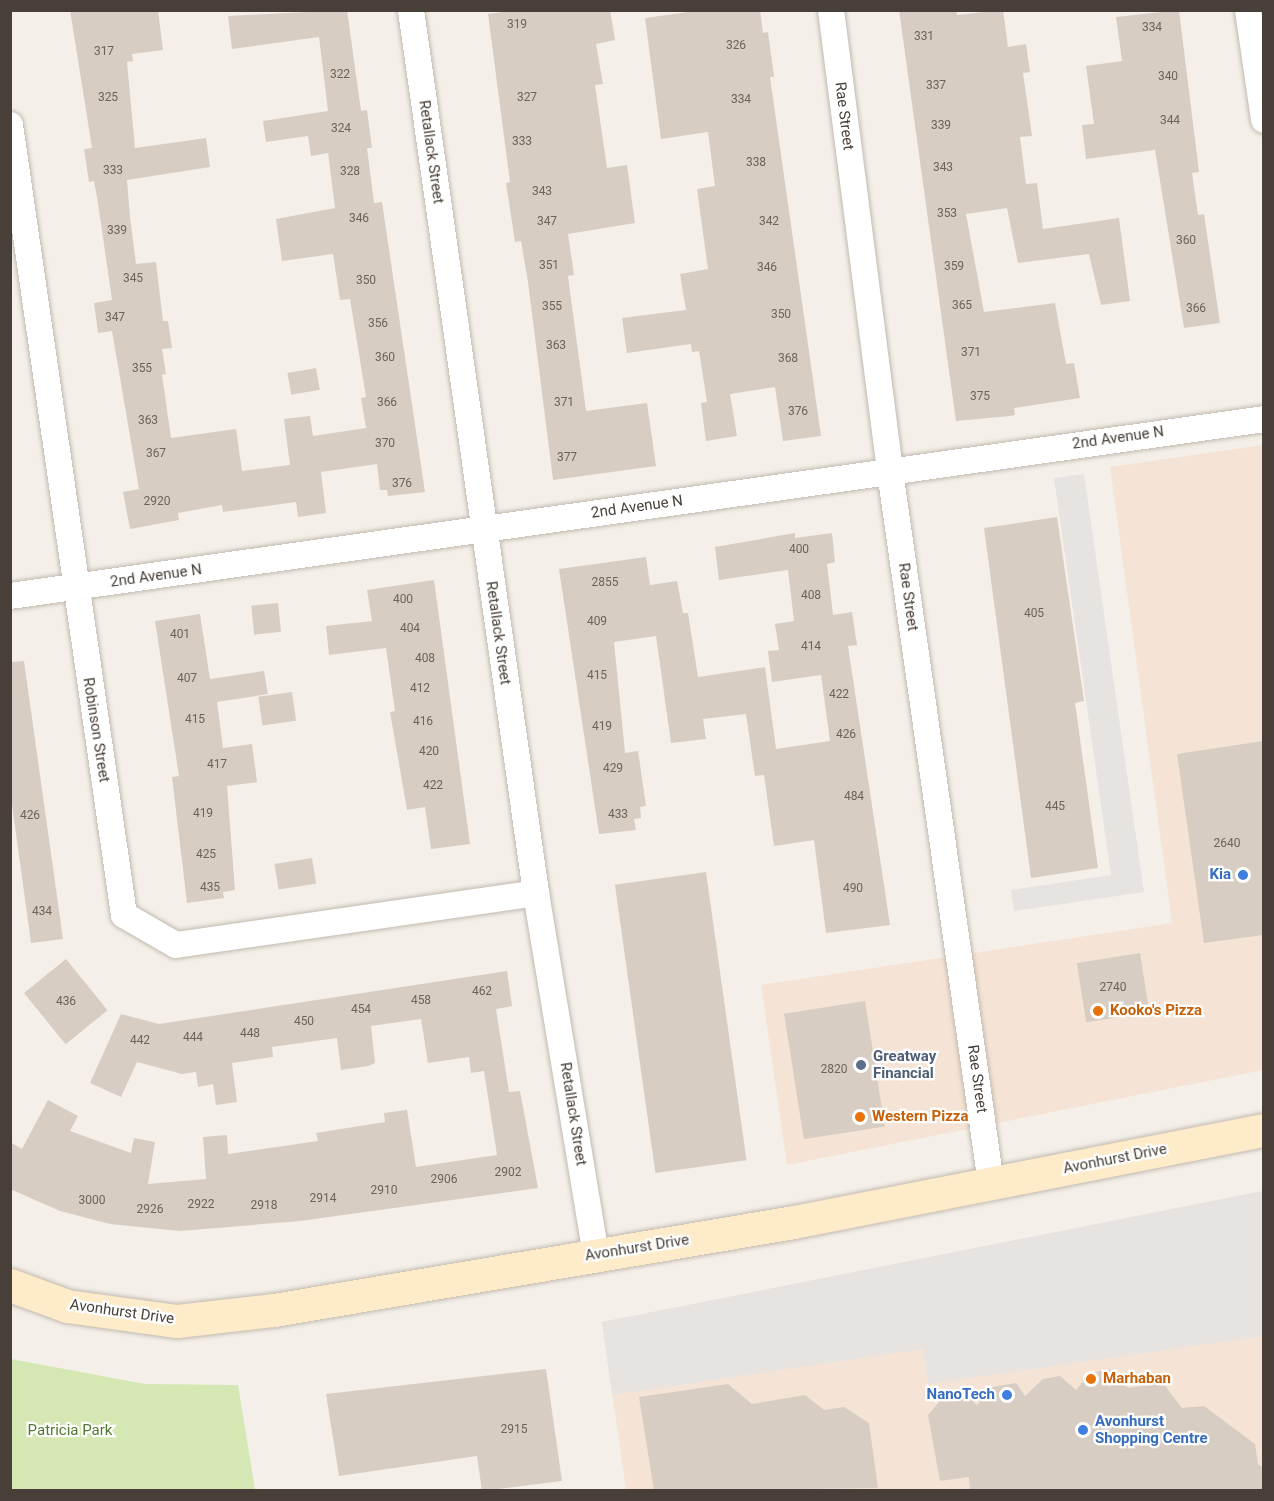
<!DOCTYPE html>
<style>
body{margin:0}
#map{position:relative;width:1274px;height:1501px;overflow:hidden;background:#f4f0e9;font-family:Roboto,sans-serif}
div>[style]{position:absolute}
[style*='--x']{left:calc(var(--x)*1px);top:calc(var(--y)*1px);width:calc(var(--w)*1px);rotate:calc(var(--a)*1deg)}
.commercial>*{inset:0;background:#f5e4d5}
.green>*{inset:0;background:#d5e7b3}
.parking>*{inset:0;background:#e6e3e1}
.building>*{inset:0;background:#d8cdc2;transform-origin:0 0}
.roads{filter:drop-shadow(0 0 2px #c2b9af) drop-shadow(0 0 2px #c2b9af)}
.street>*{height:26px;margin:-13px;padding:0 13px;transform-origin:13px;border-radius:13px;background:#fff}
.secondary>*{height:33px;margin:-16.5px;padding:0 16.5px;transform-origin:16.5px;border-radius:16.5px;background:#fdebca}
.dots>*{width:16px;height:16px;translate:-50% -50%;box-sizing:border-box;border:3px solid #fff;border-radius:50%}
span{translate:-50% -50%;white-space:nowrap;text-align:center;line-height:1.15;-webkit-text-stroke:4.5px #fff;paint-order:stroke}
.number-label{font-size:12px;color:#6c635a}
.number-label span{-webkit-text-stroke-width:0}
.street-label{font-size:15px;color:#484038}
.shop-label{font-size:15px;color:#366cbe;font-weight:700}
.right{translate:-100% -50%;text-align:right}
.left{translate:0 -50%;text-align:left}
.food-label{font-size:15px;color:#c56008;font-weight:700}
.service-label{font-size:15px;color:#4e5e75;font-weight:700}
.park-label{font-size:15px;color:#51782c}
.frame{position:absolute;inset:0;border:12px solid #484038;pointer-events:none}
</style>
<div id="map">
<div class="commercial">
<div style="clip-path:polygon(1263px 445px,1263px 1070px,787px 1165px,761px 985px,1172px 923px,1110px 467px)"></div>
<div style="clip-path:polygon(1263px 1191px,1263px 1490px,626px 1490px,602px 1322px)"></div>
</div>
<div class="green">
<div style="clip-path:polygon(11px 1359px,145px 1384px,238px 1385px,255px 1490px,11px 1490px)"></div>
</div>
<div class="parking">
<div style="clip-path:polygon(1084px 474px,1144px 892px,1014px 911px,1011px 890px,1111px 875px,1054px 478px)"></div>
<div style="clip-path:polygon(1263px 1191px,1263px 1336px,928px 1384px,923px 1349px,612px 1395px,602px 1322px)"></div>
</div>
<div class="building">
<div style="clip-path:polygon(70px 10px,158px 10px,163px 50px,132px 54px,133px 61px,127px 62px,135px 148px,206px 138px,210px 167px,127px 180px,130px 217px,136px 264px,156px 262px,163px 321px,168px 321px,172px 348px,162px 349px,166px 374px,162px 375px,171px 438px,236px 429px,242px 471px,290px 465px,284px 419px,310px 416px,313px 436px,366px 428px,361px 398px,366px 397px,350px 299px,340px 300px,333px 254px,282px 261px,276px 219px,335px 208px,328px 153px,311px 156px,308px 136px,266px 142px,263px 121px,328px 111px,319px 37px,232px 49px,228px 16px,347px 10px,361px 111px,367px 110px,372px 148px,367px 148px,374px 203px,382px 202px,425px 492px,388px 496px,387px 490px,380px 490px,377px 464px,321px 472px,326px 513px,298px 517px,296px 502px,223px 512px,222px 505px,178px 513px,179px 520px,130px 529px,123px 492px,139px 489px,112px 331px,98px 333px,94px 303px,112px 300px,98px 203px,94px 181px,89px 182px,84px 149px,92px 148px)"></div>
<div style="clip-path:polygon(518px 10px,610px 10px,615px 40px,596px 44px,603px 84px,595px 85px,607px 168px,627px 165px,635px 223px,568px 234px,574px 275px,568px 276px,586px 411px,647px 403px,656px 466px,553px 480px,528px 282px,521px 241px,515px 242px,506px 183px,510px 182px,488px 14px)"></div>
<div style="clip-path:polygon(703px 10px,760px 10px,763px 33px,768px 32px,774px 77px,770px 77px,821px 436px,783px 441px,775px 387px,730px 394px,737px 436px,706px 441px,701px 403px,707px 402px,699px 351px,692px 352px,691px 344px,627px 353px,622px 318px,686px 310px,680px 274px,708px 269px,697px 189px,715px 186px,708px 132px,661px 139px,645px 18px)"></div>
<div style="clip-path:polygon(899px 10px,956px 10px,957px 15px,1003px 10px,1008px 47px,1026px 44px,1030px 72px,1023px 73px,1032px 136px,1020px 137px,1026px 184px,1037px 183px,1043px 229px,1119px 218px,1130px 301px,1101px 305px,1089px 254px,1018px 263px,1007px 208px,966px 214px,984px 312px,1055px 303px,1066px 364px,1074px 363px,1080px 398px,1014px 408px,1015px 415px,1010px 416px,956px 421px)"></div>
<div style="clip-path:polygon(1179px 10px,1199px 172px,1192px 173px,1198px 215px,1204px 214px,1220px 323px,1184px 328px,1155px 150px,1086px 159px,1082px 125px,1094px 124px,1086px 66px,1122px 61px,1116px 17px)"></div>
<div style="left:316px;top:368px;width:22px;height:29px;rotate:80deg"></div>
<div style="clip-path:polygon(1057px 517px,1084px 701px,1075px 703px,1098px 868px,1031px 878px,984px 528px)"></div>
<div style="clip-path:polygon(795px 533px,795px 538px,832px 533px,835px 562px,827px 564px,833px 615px,852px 612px,857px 645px,848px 646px,890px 925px,826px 933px,814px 840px,774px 846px,764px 775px,755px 776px,746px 714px,703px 719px,706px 739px,671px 743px,656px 636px,614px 642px,625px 753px,638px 751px,646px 806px,640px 807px,641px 818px,634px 819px,636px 830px,599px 834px,559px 569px,646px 557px,650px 585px,677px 581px,683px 613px,688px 613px,698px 677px,765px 667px,776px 749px,830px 741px,821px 675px,772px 682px,768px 651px,779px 650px,775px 624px,794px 621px,788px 570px,719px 580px,715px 547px)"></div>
<div style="clip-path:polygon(434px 580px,470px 844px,431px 849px,425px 807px,407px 810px,390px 712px,395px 711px,386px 648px,329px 655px,326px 626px,372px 621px,367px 590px)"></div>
<div style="left:278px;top:603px;width:29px;height:27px;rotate:84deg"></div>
<div style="clip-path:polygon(200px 614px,210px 679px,264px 671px,268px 694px,217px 702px,223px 748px,252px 744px,257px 782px,227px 786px,235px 890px,223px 892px,224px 898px,187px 903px,172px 777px,179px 776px,155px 621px)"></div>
<div style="clip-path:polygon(24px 661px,63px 939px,31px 943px,10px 790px,10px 662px)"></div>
<div style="left:292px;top:692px;width:29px;height:34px;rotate:82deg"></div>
<div style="clip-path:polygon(1263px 741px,1263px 935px,1204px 943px,1177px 754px)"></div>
<div style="left:312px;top:858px;width:26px;height:38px;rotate:81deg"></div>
<div style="left:706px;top:872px;width:291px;height:92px;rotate:82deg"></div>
<div style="left:1140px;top:953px;width:60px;height:64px;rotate:81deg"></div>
<div style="left:66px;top:959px;width:66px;height:54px;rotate:51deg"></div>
<div style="clip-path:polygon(507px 971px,512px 1006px,496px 1009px,509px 1092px,520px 1091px,538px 1188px,300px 1221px,180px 1231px,110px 1224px,60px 1211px,10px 1189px,10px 1142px,22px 1149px,48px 1100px,78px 1116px,70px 1131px,131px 1153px,134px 1138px,155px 1142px,148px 1184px,206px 1179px,203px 1137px,227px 1135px,228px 1154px,318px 1141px,316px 1133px,385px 1122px,384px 1113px,407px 1110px,416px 1167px,497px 1155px,484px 1071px,471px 1073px,469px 1057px,428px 1063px,421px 1019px,371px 1026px,375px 1063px,368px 1066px,341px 1070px,337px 1038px,272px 1047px,273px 1057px,232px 1063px,237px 1102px,216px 1105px,213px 1084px,198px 1087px,196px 1072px,182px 1074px,137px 1062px,121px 1097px,90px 1083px,121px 1014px,159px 1024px)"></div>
<div style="left:865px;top:1001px;width:127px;height:82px;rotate:81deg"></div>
<div style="clip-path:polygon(546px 1369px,562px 1481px,482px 1491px,477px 1456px,339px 1476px,326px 1394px)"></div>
<div style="clip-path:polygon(1111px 1369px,1128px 1388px,1163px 1383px,1182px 1408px,1204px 1406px,1255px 1444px,1258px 1464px,1263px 1468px,1263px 1491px,970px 1491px,969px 1477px,940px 1481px,928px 1415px,945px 1395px,962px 1392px,977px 1405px,993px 1387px,1016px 1383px,1025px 1396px,1043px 1379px,1060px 1376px,1076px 1390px,1090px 1373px)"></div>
<div style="clip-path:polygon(728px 1384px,752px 1404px,805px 1395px,824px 1410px,844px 1407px,869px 1423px,878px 1488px,654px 1491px,639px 1397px)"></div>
</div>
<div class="roads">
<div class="street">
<div style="--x:411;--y:10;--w:892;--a:81.94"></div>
<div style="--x:536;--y:893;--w:367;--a:80.6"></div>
<div style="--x:831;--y:10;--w:465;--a:82.7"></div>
<div style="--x:890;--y:471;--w:719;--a:81.93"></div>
<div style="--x:1248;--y:10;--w:111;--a:81.7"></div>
<div style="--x:10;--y:125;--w:798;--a:81.79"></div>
<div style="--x:124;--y:915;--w:60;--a:30"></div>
<div style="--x:176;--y:945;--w:364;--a:-8.2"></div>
<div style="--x:10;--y:596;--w:1266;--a:-8.03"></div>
</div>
<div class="secondary">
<div style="--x:10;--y:1285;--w:61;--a:20.2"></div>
<div style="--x:67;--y:1306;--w:111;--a:7.8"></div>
<div style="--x:177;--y:1321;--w:98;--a:-6.5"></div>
<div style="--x:274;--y:1310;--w:527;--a:-9.61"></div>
<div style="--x:794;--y:1222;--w:479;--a:-11.1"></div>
</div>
</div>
<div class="dots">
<div style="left:1243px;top:875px;background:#3f7fe0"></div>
<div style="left:1098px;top:1011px;background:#e8710a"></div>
<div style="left:861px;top:1065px;background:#5c6f8a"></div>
<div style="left:860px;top:1117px;background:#e8710a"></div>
<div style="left:1091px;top:1379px;background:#e8710a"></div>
<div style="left:1007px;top:1395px;background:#3f7fe0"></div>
<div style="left:1083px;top:1430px;background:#3f7fe0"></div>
</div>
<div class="number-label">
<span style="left:517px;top:25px">319</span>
<span style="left:1152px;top:28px">334</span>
<span style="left:924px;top:37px">331</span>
<span style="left:736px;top:46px">326</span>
<span style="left:104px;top:52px">317</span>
<span style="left:340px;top:75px">322</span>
<span style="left:1168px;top:77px">340</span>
<span style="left:936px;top:86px">337</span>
<span style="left:108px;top:98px">325</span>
<span style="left:527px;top:98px">327</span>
<span style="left:741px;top:100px">334</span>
<span style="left:1170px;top:121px">344</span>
<span style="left:941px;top:126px">339</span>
<span style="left:341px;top:129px">324</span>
<span style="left:522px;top:142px">333</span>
<span style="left:756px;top:163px">338</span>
<span style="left:943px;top:168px">343</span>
<span style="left:113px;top:171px">333</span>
<span style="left:350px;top:172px">328</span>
<span style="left:542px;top:192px">343</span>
<span style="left:947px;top:214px">353</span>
<span style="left:359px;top:219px">346</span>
<span style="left:547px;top:222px">347</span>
<span style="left:769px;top:222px">342</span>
<span style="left:117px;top:231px">339</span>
<span style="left:1186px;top:241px">360</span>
<span style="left:549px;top:266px">351</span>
<span style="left:954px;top:267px">359</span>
<span style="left:767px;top:268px">346</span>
<span style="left:133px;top:279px">345</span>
<span style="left:366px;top:281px">350</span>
<span style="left:962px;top:306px">365</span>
<span style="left:552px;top:307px">355</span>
<span style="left:1196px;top:309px">366</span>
<span style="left:781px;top:315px">350</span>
<span style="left:115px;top:318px">347</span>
<span style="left:378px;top:324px">356</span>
<span style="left:556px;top:346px">363</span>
<span style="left:971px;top:353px">371</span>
<span style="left:385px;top:358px">360</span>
<span style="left:788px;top:359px">368</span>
<span style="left:142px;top:369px">355</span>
<span style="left:980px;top:397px">375</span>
<span style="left:387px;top:403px">366</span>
<span style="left:564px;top:403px">371</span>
<span style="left:798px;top:412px">376</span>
<span style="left:148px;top:421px">363</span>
<span style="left:385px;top:444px">370</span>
<span style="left:156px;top:454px">367</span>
<span style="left:567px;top:458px">377</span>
<span style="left:402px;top:484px">376</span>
<span style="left:157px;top:502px">2920</span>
<span style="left:799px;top:550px">400</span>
<span style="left:605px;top:583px">2855</span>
<span style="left:811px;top:596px">408</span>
<span style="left:403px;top:600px">400</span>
<span style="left:1034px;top:614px">405</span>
<span style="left:597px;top:622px">409</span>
<span style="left:410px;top:629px">404</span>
<span style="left:180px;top:635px">401</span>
<span style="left:811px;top:647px">414</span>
<span style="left:425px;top:659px">408</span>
<span style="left:597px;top:676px">415</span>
<span style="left:187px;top:679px">407</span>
<span style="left:420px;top:689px">412</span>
<span style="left:839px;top:695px">422</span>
<span style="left:195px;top:720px">415</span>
<span style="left:423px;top:722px">416</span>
<span style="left:602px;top:727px">419</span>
<span style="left:846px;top:735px">426</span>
<span style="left:429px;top:752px">420</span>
<span style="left:217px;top:765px">417</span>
<span style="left:613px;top:769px">429</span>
<span style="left:433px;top:786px">422</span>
<span style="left:854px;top:797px">484</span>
<span style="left:1055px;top:807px">445</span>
<span style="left:203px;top:814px">419</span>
<span style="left:618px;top:815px">433</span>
<span style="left:30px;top:816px">426</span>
<span style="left:1227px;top:844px">2640</span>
<span style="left:206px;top:855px">425</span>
<span style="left:210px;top:888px">435</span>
<span style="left:853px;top:889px">490</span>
<span style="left:42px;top:912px">434</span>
<span style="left:1113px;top:988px">2740</span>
<span style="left:482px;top:992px">462</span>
<span style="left:421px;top:1001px">458</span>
<span style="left:66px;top:1002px">436</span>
<span style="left:361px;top:1010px">454</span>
<span style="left:304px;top:1022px">450</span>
<span style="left:250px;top:1034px">448</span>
<span style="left:193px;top:1038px">444</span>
<span style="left:140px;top:1041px">442</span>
<span style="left:834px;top:1070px">2820</span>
<span style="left:508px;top:1173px">2902</span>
<span style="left:444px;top:1180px">2906</span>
<span style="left:384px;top:1191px">2910</span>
<span style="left:323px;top:1199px">2914</span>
<span style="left:92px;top:1201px">3000</span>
<span style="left:201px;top:1205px">2922</span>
<span style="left:264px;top:1206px">2918</span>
<span style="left:150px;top:1210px">2926</span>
<span style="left:514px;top:1430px">2915</span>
</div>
<div class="street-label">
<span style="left:844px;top:116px;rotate:83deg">Rae Street</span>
<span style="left:431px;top:152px;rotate:82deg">Retallack Street</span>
<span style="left:1118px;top:438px;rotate:-8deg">2nd Avenue N</span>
<span style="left:637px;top:507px;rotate:-8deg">2nd Avenue N</span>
<span style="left:156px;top:576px;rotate:-8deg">2nd Avenue N</span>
<span style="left:908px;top:597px;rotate:82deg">Rae Street</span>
<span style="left:498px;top:633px;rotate:82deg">Retallack Street</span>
<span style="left:96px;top:730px;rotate:81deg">Robinson Street</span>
<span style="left:977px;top:1079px;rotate:82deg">Rae Street</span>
<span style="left:573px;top:1114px;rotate:81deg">Retallack Street</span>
<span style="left:1115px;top:1159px;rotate:-11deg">Avonhurst Drive</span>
<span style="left:637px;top:1248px;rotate:-9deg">Avonhurst Drive</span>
<span style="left:122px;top:1312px;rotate:8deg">Avonhurst Drive</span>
</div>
<div class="shop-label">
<span class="right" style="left:1231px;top:875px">Kia</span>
<span class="right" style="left:995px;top:1395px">NanoTech</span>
<span class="left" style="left:1095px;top:1430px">Avonhurst<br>Shopping Centre</span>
</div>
<div class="food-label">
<span class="left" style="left:1110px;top:1011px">Kooko's Pizza</span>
<span class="left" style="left:872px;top:1117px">Western Pizza</span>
<span class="left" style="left:1103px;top:1379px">Marhaban</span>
</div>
<div class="service-label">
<span class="left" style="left:873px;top:1065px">Greatway<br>Financial</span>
</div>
<div class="park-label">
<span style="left:70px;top:1431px">Patricia Park</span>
</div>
<div class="frame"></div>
</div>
